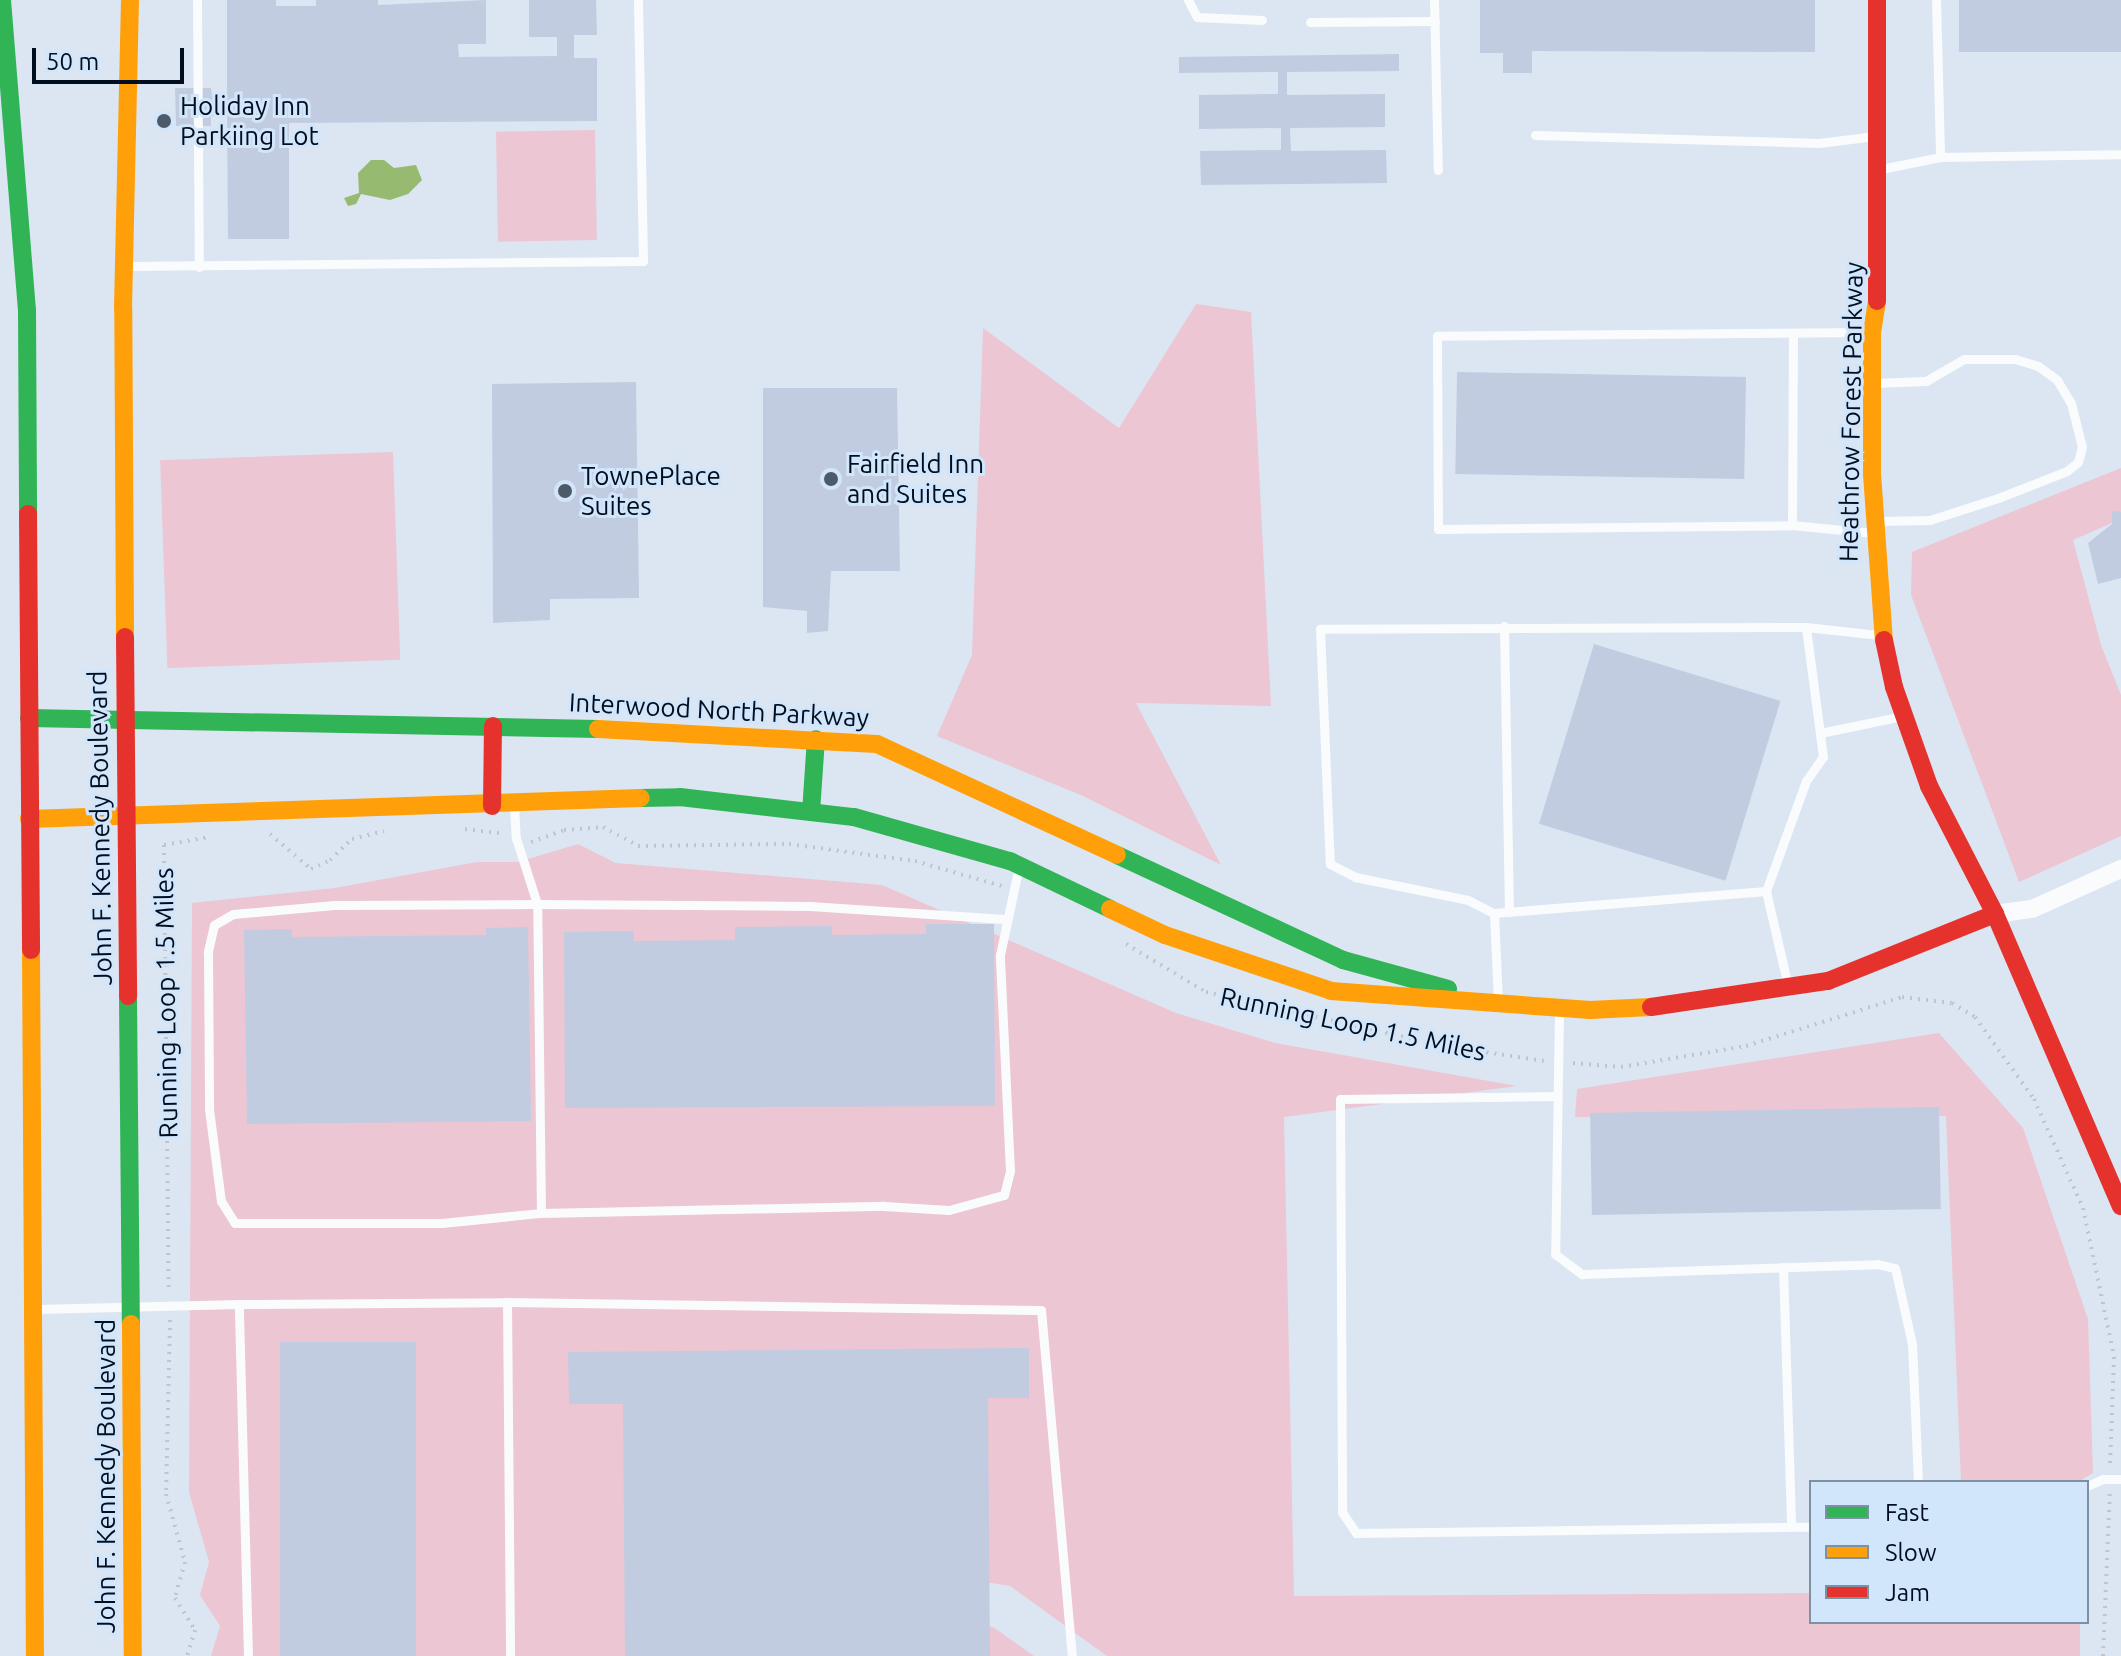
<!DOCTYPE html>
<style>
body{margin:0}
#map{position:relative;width:2121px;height:1656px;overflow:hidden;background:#dbe6f2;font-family:Ubuntu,sans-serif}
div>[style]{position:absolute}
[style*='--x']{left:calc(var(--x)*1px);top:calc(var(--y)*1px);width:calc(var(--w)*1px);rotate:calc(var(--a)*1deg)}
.green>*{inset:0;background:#ecc6d2;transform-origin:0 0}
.water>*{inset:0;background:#96ba70}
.building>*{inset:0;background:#c2cce1;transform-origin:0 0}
.path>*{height:4px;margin-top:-2px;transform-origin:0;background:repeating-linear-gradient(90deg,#c1c5cb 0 2px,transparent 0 8px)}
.lane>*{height:9px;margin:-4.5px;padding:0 4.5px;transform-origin:4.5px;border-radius:4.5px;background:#fafbfd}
.street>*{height:18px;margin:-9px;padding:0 9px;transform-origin:9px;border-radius:9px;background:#fafbfd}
.fast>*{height:18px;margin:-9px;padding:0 9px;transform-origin:9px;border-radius:9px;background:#30b455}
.slow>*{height:18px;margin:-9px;padding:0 9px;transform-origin:9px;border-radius:9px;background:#ff9f0a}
.jam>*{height:18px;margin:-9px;padding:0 9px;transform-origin:9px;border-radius:9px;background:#e5322d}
.dots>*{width:22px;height:22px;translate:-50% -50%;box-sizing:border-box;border:4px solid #d2e6fb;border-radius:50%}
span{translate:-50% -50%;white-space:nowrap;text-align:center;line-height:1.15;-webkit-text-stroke:6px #d2e6fb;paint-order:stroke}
.poi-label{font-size:26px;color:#000e20}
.left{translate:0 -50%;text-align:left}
.street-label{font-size:26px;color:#000e20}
.legend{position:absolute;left:1809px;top:1480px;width:280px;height:144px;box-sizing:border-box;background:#d2e6fb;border:2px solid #7e90a3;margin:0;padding:10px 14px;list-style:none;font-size:24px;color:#000e20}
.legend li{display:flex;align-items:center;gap:16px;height:40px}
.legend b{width:40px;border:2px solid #7e90a3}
.scale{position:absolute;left:32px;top:48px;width:152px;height:36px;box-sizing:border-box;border:4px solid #000e20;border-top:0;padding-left:10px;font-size:24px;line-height:28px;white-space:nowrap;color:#000e20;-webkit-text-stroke:6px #d2e6fb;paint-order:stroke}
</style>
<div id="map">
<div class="green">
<div style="left:595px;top:130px;width:110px;height:99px;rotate:89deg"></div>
<div style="clip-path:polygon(1196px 304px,1251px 312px,1271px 706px,1136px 703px,1221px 865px,1083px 796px,937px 736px,972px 655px,983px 328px,1119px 428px)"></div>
<div style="left:393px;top:452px;width:208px;height:233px;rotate:88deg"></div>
<div style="clip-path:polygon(2121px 468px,2121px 519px,2073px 540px,2101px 645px,2121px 695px,2121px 836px,2019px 882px,1911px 595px,1912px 552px)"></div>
<div style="clip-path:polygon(578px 844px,616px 863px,882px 885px,1176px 1013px,1275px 1043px,1517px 1086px,1284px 1117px,1294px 1596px,1811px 1593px,1811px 1622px,2080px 1622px,2080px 1656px,1107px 1656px,1010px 1586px,934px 1574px,851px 1656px,211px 1656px,220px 1626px,200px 1595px,209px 1562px,189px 1492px,192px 903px,335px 888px,477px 862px,518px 862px)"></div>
<div style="clip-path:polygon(1939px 1033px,2023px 1128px,2088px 1319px,2093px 1473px,2078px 1482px,1961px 1482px,1946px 1116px,1575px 1117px,1577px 1089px)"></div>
<div style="clip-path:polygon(938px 1618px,993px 1627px,1034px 1656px,896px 1656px)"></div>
</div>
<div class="water">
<div style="clip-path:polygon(371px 160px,384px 160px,394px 168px,416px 165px,422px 180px,408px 194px,390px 200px,361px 194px,356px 204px,348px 206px,344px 198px,359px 193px,358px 173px)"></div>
</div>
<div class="building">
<div style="clip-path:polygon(227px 0,276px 0,276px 6px,316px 6px,316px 0,378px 0,378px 5px,486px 0,486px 44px,458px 44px,459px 57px,557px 56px,557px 37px,529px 37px,529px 0,596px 0,597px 35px,574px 35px,574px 58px,597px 58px,597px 121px,289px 123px,289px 239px,228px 239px,227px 116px,211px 116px,211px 126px,176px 126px,175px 88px,211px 88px,212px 97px,227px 97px)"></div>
<div style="clip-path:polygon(1480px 0,1815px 0,1815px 52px,1532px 51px,1532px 73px,1503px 73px,1503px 53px,1480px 53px)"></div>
<div style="left:1959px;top:0;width:162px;height:52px"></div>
<div style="clip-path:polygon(1399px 54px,1399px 71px,1287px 72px,1287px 95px,1385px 94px,1385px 127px,1290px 128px,1291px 151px,1386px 150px,1387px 183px,1201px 185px,1200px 151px,1281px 150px,1281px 128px,1199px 129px,1199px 95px,1278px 94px,1278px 72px,1179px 73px,1179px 57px)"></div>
<div style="left:1746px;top:377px;width:102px;height:289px;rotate:91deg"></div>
<div style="clip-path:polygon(636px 382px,639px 598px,550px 599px,550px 620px,493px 623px,492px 384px)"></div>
<div style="clip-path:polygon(763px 388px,897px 388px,900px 571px,831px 571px,828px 631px,807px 633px,807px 611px,763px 607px)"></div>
<div style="clip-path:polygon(2112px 511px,2121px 512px,2121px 578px,2098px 584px,2088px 543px,2112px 524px)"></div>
<div style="left:1594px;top:644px;width:195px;height:188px;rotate:17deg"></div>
<div style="clip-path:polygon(926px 924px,994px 924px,995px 1106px,565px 1108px,564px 932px,634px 931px,634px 941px,735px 940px,735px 927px,832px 926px,832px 935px,926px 934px)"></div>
<div style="clip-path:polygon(528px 927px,531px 1121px,247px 1124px,244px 930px,292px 929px,292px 937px,486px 935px,486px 928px)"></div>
<div style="left:1939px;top:1107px;width:102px;height:349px;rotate:89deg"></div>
<div style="left:416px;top:1342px;width:314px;height:136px;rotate:90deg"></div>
<div style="clip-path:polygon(1029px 1348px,1029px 1398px,988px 1398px,990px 1656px,625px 1656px,623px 1404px,569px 1404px,568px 1352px)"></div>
</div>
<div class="path">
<div style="--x:465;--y:829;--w:38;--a:7"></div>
<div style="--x:270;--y:834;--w:54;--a:40.5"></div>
<div style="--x:311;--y:869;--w:21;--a:-25"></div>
<div style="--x:330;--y:860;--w:30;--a:-44"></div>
<div style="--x:352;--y:839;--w:33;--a:-14"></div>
<div style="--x:531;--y:842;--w:35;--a:-20"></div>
<div style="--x:564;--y:830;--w:39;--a:-4"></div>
<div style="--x:603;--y:827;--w:40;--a:28"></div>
<div style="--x:638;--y:846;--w:151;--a:-0.8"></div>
<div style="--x:789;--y:844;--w:127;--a:7.7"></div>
<div style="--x:915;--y:861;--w:91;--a:16"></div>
<div style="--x:164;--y:845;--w:46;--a:-10.1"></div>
<div style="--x:164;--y:845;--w:446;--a:89.4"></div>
<div style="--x:1126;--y:944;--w:93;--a:31"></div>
<div style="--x:1206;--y:992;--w:239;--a:12.8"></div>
<div style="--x:1439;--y:1045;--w:106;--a:8.7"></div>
<div style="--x:1573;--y:1063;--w:48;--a:4.8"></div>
<div style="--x:1621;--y:1067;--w:127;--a:-9.5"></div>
<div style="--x:1746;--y:1046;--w:164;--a:-17.4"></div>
<div style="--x:1902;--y:997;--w:50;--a:6.8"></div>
<div style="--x:1952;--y:1003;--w:27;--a:31"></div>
<div style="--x:1975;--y:1017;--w:101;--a:54.3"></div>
<div style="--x:2034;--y:1099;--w:120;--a:65.8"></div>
<div style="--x:2083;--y:1208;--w:152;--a:78.2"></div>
<div style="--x:2114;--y:1357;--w:110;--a:92.1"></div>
<div style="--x:170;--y:1320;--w:174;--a:91.3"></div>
<div style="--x:166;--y:1494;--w:71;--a:74.4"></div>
<div style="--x:185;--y:1562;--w:37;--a:106"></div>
<div style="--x:175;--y:1598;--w:38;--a:58"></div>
<div style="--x:195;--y:1630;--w:27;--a:107"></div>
<div style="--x:2103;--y:1656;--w:164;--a:-87.6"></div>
</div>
<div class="lane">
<div style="--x:197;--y:0;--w:267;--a:89.6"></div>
<div style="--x:1188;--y:0;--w:19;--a:62"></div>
<div style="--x:1197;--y:17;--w:65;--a:2.6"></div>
<div style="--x:1434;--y:0;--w:170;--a:88.7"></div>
<div style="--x:1936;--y:0;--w:157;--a:88.5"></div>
<div style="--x:1940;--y:157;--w:181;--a:-0.9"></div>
<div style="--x:1310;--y:22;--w:125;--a:-0.5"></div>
<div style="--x:1535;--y:135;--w:284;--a:1.6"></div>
<div style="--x:1819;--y:143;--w:56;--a:-7.1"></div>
<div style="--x:1881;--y:169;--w:60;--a:-11.5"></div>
<div style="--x:128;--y:266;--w:515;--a:-0.56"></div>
<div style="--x:643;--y:261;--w:261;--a:-91.1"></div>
<div style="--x:1868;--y:332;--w:431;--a:179.5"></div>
<div style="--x:1437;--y:336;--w:193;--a:89.7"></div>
<div style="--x:1438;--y:529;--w:354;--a:-0.6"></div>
<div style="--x:1792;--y:525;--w:81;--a:5.6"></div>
<div style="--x:1874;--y:383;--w:52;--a:-2.2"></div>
<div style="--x:1926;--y:381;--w:44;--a:-30.1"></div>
<div style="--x:1964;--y:359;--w:51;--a:0"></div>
<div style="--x:2015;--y:359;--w:24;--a:17"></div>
<div style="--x:2038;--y:366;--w:24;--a:36"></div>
<div style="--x:2057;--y:380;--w:27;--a:59"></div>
<div style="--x:2071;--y:403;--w:45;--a:76"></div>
<div style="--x:2082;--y:447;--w:16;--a:105"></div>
<div style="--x:2078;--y:462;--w:14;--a:141"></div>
<div style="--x:2067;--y:471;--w:74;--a:158.6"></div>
<div style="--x:1998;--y:498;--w:71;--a:162.1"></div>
<div style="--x:1930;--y:520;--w:54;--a:178.9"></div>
<div style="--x:1792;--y:525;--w:191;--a:-89.7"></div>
<div style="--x:1504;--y:626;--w:286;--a:89"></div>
<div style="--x:1806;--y:627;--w:72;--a:6.3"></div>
<div style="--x:1820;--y:733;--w:85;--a:-11.6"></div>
<div style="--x:514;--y:805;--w:33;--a:87"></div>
<div style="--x:516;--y:838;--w:69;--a:72.3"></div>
<div style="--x:537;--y:904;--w:203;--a:179.7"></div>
<div style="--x:334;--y:905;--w:101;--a:174.9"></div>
<div style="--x:233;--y:914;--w:22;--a:150"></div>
<div style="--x:214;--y:925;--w:28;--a:103"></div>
<div style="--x:208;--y:952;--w:157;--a:89.6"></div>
<div style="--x:209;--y:1109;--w:93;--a:82.6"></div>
<div style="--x:221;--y:1201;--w:26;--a:58"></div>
<div style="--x:235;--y:1223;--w:207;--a:0"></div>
<div style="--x:442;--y:1223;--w:100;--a:-5.8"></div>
<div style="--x:541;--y:1213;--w:343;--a:-1.2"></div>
<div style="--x:884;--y:1206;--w:65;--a:3.5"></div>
<div style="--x:949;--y:1210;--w:57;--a:-15.3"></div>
<div style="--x:1004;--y:1195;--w:25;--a:-76"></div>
<div style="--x:1010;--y:1171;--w:216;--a:-92.7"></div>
<div style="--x:1000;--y:955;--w:87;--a:-78"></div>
<div style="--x:1766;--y:891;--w:98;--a:77"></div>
<div style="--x:1494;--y:913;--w:273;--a:-4.6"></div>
<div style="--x:1766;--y:891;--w:117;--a:-70"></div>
<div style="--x:1806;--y:781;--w:29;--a:-55"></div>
<div style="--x:1823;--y:757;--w:131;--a:-97.5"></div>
<div style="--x:1806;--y:627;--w:486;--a:179.8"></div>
<div style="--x:1320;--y:629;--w:235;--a:87.6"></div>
<div style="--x:1330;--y:864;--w:28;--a:27"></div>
<div style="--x:1355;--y:877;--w:115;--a:11.5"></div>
<div style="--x:1468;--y:900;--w:29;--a:27"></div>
<div style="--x:1494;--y:913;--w:87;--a:87.4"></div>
<div style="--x:1559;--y:1012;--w:242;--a:90.9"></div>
<div style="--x:1555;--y:1254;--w:34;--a:37"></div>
<div style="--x:1582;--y:1274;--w:295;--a:-1.9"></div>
<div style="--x:1877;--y:1264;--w:18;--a:13"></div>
<div style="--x:1895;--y:1268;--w:78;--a:77.4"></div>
<div style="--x:1912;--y:1344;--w:138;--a:87.5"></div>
<div style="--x:1556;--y:1096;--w:216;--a:179.2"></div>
<div style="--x:1340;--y:1099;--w:413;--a:89.7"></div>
<div style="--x:1342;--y:1512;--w:25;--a:56"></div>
<div style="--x:1356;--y:1533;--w:455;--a:-0.8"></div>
<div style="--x:541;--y:1213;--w:309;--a:-90.7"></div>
<div style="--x:537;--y:904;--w:273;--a:0.4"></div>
<div style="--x:810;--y:906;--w:195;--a:3.8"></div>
<div style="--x:1783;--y:1267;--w:260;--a:88.2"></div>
<div style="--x:507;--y:1302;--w:354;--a:89.5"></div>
<div style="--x:37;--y:1309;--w:202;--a:-1.4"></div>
<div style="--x:2087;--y:1486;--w:17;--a:-24"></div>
<div style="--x:2103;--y:1479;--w:18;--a:0"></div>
<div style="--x:248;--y:1656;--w:352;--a:-91.5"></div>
<div style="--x:239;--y:1304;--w:268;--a:-0.4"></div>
<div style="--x:507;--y:1302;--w:534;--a:0.86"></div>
<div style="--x:1041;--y:1310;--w:347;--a:84.9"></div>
</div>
<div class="street">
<div style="--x:1995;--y:914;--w:37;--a:-8"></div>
<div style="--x:2032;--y:909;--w:98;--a:-24.2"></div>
</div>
<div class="fast">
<div style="--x:2;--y:0;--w:311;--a:85.4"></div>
<div style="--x:27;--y:310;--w:204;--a:89.7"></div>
<div style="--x:29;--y:718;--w:569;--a:1.11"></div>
<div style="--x:641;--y:798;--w:39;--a:-1"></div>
<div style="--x:680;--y:797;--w:175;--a:6.6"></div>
<div style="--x:854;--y:817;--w:162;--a:15.8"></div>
<div style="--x:1010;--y:861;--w:111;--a:25.6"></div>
<div style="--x:811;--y:812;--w:73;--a:-86.1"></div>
<div style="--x:1117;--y:855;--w:249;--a:24.9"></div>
<div style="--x:1343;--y:960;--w:109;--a:15.4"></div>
<div style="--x:128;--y:996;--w:328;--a:89.5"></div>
</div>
<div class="slow">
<div style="--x:1877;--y:301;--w:31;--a:99"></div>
<div style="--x:1872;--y:332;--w:142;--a:90"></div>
<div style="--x:1872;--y:474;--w:166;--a:85.9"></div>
<div style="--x:125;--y:637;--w:329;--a:-90.3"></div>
<div style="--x:123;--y:308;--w:308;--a:-88.7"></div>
<div style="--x:598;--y:729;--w:279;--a:3.1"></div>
<div style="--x:877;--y:744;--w:264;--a:24.8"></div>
<div style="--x:29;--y:819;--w:612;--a:-1.97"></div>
<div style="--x:1110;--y:909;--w:61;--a:25.3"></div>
<div style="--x:1165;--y:935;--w:175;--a:18.6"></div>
<div style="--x:1331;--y:991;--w:260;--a:4.2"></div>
<div style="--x:1590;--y:1010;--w:61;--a:-2.8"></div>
<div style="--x:31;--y:950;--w:706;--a:89.68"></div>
<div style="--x:131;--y:1324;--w:332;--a:89.7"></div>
</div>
<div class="jam">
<div style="--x:1877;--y:0;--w:301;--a:90"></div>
<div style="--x:28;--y:514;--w:436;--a:89.6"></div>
<div style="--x:125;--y:637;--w:359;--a:89.5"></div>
<div style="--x:1884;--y:640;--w:48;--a:78"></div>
<div style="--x:1894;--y:687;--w:105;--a:70.5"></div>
<div style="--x:1929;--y:786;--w:144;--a:62.7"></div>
<div style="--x:1995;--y:914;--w:318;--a:66.7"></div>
<div style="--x:492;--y:806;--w:80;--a:-89.3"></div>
<div style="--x:1651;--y:1007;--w:179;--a:-8.4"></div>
<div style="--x:1828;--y:981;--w:180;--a:-21.9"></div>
</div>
<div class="dots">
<div style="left:164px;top:121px;background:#4d5a6a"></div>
<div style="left:831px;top:479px;background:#4d5a6a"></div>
<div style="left:565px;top:491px;background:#4d5a6a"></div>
</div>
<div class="poi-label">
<span class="left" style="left:180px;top:121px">Holiday Inn<br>Parkiing Lot</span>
<span class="left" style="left:847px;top:479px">Fairfield Inn<br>and Suites</span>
<span class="left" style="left:581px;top:491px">TownePlace<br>Suites</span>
</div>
<div class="street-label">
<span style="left:1851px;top:412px;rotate:-89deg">Heathrow Forest Parkway</span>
<span style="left:719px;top:710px;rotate:3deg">Interwood North Parkway</span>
<span style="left:100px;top:828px;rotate:-91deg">John F. Kennedy Boulevard</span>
<span style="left:166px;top:1003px;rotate:-91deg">Running Loop 1.5 Miles</span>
<span style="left:1353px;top:1024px;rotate:12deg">Running Loop 1.5 Miles</span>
<span style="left:106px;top:1476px;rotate:-90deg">John F. Kennedy Boulevard</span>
</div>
<ul class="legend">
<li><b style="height:10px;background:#30b455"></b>Fast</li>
<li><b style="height:10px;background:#ff9f0a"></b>Slow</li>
<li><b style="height:10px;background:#e5322d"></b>Jam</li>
</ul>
<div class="scale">50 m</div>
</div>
